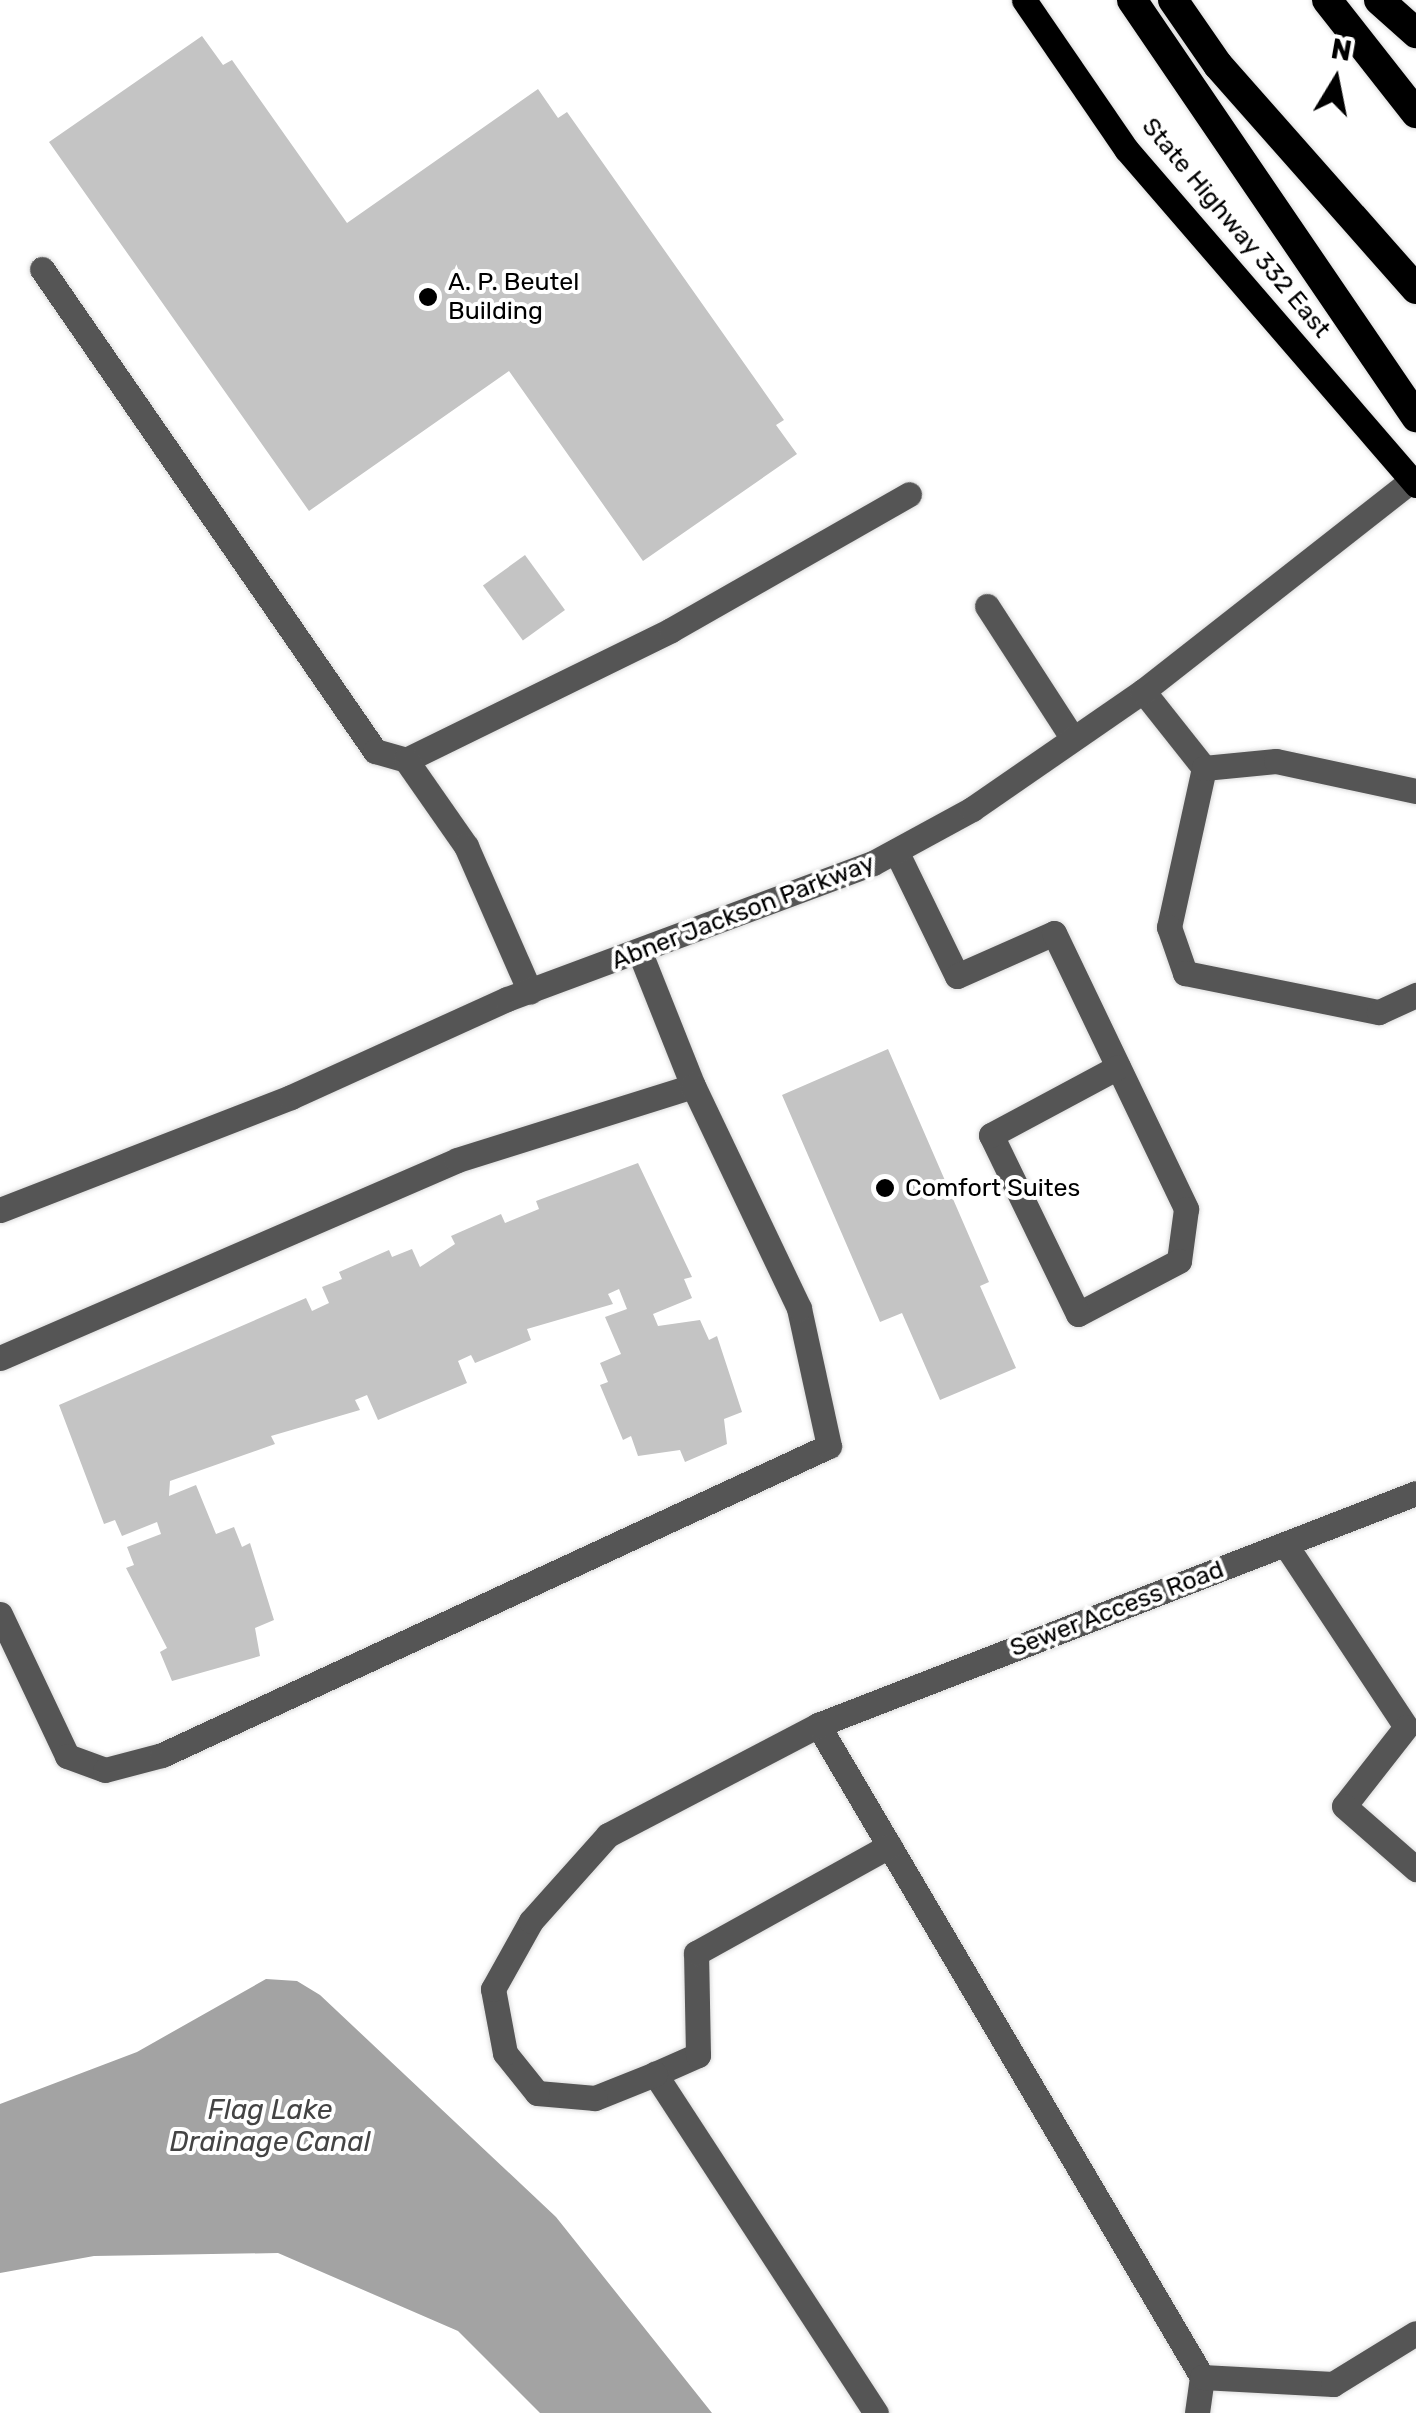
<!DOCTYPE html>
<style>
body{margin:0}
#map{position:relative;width:1416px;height:2413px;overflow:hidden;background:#fff;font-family:Rubik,sans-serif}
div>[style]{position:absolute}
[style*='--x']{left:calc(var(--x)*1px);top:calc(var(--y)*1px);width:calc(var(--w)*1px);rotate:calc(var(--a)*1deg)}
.water>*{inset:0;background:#a3a3a3}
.building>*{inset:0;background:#c4c4c4;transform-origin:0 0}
.roads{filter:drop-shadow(0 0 2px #dbdbdb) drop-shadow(0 0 2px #dbdbdb)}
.minor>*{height:25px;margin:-12.5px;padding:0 12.5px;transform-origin:12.5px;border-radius:12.5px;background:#555}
.major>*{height:25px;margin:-12.5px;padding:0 12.5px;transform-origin:12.5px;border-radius:12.5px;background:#000}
.highway>*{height:30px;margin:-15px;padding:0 15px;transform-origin:15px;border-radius:15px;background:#000}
.dots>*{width:28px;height:28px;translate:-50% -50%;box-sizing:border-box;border:5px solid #fff;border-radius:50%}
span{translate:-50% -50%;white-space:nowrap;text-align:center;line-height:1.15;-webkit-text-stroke:8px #fff;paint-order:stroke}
.street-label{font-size:25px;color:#000}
.poi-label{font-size:25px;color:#000}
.left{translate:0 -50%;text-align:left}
.water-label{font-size:28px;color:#444;font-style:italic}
.north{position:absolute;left:1286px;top:30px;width:100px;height:100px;-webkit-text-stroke:8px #fff;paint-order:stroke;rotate:10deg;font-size:28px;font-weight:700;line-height:40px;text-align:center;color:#000}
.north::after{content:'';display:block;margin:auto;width:35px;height:45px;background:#000;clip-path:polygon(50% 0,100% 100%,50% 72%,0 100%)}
</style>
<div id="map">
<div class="water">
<div style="clip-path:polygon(266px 1979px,297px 1981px,320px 1995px,556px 2217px,712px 2413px,540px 2413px,458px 2331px,278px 2253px,94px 2256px,0 2273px,0 2104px,137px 2052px)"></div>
</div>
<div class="building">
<div style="clip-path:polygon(202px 36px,223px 65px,232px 60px,347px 223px,538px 89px,558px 118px,567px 112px,784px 420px,776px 425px,797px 454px,643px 561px,509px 371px,309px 511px,49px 142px)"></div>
<div style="left:525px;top:555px;width:68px;height:52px;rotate:54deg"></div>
<div style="clip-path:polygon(888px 1049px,989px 1282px,980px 1286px,1016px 1368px,940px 1400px,902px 1313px,880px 1322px,782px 1095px)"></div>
<div style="clip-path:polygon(638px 1163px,692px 1277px,684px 1279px,692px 1298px,653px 1314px,658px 1326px,700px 1320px,709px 1340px,717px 1336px,742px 1412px,724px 1419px,727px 1444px,685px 1462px,680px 1450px,638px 1456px,631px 1436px,623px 1440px,600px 1385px,608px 1382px,600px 1363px,621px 1354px,605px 1317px,627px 1309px,619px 1289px,608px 1294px,613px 1304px,527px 1329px,531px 1340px,475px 1363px,471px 1355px,458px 1361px,467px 1383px,378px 1420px,367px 1395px,355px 1400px,360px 1410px,271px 1436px,275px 1444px,170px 1481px,169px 1496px,196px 1485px,216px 1534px,234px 1527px,242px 1547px,250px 1543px,274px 1620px,255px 1628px,260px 1656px,172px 1681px,160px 1652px,167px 1648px,126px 1568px,134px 1565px,127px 1547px,161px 1534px,157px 1522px,122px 1536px,115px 1520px,104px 1524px,59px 1405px,306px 1298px,312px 1311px,329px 1303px,322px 1287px,342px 1279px,339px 1272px,389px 1250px,392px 1257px,412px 1249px,420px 1267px,455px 1244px,451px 1236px,501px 1214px,505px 1223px,539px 1209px,536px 1201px)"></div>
</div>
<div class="roads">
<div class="minor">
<div style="--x:42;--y:269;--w:586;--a:55.36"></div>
<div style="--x:375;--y:751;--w:32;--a:16"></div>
<div style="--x:406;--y:760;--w:295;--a:-26.1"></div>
<div style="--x:671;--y:630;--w:274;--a:-29.7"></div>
<div style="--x:987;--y:606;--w:158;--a:57.1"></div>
<div style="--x:1143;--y:691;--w:98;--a:51.6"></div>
<div style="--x:406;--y:760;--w:105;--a:55.1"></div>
<div style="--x:466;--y:846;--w:159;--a:66.3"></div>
<div style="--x:1204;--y:768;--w:163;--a:102.4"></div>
<div style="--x:1169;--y:927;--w:49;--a:70.8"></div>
<div style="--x:1185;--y:973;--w:198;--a:11.4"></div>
<div style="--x:1379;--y:1012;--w:41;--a:-24.7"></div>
<div style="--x:1204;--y:768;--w:72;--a:-5.6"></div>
<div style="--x:1276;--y:761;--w:143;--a:12.1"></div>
<div style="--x:896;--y:851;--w:139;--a:64"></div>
<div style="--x:957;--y:976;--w:106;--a:-23.9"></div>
<div style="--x:1054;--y:933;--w:306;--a:64.4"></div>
<div style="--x:1186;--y:1209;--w:52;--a:97.7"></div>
<div style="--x:1179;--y:1261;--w:114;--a:152.3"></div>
<div style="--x:1078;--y:1314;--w:199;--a:-115.9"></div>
<div style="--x:991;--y:1135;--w:144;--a:-28.2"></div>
<div style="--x:0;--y:1210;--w:312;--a:-21.2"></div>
<div style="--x:291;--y:1097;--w:237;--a:-24.4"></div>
<div style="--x:507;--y:999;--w:390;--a:-20.4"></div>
<div style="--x:873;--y:863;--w:113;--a:-28.6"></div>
<div style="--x:972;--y:809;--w:208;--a:-34.6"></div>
<div style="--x:1143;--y:691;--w:342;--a:-38.1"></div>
<div style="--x:0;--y:1358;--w:498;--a:-23.4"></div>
<div style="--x:457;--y:1160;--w:247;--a:-17.4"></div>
<div style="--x:693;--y:1086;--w:141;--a:-111.7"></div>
<div style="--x:1285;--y:1544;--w:219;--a:56.5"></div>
<div style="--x:1406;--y:1727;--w:100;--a:128.1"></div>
<div style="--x:1344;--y:1806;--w:96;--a:41.2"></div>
<div style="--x:0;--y:1614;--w:157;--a:64.7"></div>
<div style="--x:67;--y:1756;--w:40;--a:20.2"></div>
<div style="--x:105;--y:1770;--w:59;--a:-14.7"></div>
<div style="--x:162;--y:1755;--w:735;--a:-24.86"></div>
<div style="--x:829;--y:1446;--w:141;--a:-102.3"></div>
<div style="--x:799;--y:1308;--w:246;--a:-115.5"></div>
<div style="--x:818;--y:1725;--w:757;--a:59.5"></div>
<div style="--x:1202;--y:2377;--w:36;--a:98"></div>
<div style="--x:655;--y:2074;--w:47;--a:-23.8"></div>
<div style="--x:698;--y:2055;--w:102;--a:-91.1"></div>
<div style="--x:696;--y:1953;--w:221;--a:-29"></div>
<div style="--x:1202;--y:2377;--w:131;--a:3.1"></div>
<div style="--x:1333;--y:2384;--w:97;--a:-31.6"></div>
<div style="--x:876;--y:2413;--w:405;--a:-123.1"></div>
<div style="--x:655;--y:2074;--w:65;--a:158.2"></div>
<div style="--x:595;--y:2098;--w:58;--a:-175.1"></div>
<div style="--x:537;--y:2093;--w:51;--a:-128.7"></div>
<div style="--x:505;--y:2053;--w:65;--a:-100.6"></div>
<div style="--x:493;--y:1989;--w:78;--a:-60.8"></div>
<div style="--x:531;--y:1921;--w:115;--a:-48.2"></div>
<div style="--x:608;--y:1835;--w:237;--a:-27.6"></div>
<div style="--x:818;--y:1725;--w:641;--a:-21.2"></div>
</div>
<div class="major">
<div style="--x:1024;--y:0;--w:181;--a:55.6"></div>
<div style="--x:1126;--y:149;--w:444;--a:49.2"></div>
</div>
<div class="highway">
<div style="--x:1132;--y:0;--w:505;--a:55.74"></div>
<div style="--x:1173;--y:0;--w:79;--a:55.3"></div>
<div style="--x:1218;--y:65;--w:299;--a:48.5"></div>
<div style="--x:1327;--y:0;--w:144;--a:51.8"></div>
<div style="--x:1379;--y:0;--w:50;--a:41.7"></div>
</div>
</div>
<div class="dots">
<div style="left:428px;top:297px;background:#000"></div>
<div style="left:885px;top:1188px;background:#000"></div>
</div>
<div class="street-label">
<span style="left:1236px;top:228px;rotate:50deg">State Highway 332 East</span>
<span style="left:743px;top:912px;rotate:-21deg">Abner Jackson Parkway</span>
<span style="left:1117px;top:1609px;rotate:-21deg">Sewer Access Road</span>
</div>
<div class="poi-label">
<span class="left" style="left:448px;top:297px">A. P. Beutel<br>Building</span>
<span class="left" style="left:905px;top:1188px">Comfort Suites</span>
</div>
<div class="water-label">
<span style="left:270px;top:2126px">Flag Lake<br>Drainage Canal</span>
</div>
<div class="north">N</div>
</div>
